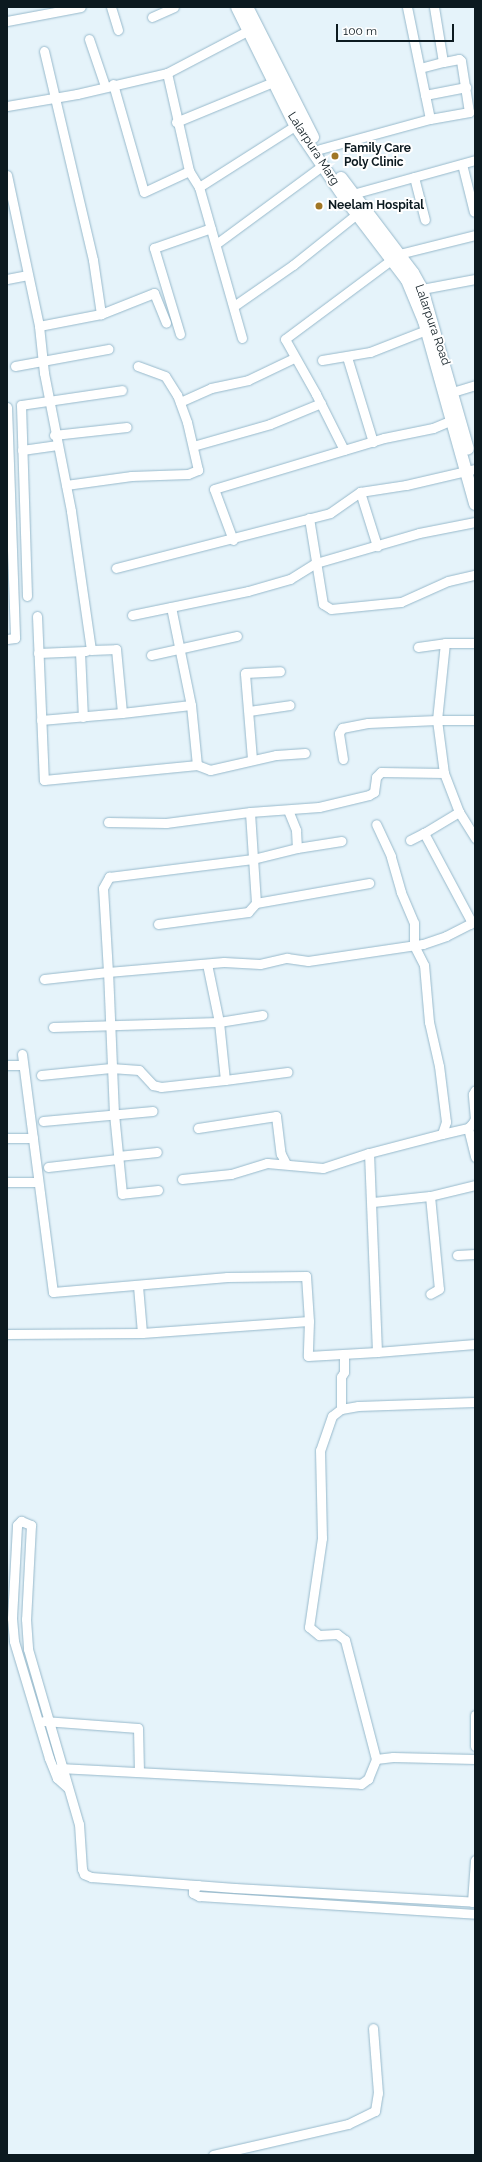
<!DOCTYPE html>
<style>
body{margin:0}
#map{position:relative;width:482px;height:2162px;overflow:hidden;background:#e5f3fa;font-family:Raleway,sans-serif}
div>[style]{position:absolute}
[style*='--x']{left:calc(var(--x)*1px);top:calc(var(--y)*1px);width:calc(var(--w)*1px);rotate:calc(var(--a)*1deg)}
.roads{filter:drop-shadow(0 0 1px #97b9cb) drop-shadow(0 0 1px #97b9cb)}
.minor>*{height:9px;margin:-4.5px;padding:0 4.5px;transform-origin:4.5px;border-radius:4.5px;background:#fff}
.tertiary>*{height:12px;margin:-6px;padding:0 6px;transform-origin:6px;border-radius:6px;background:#fff}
.dots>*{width:11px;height:11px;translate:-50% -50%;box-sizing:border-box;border:2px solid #fff;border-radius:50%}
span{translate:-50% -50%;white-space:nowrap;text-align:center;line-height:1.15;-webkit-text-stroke:4px #fff;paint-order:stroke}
.street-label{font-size:12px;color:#0c1a20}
.poi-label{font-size:12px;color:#0c1a20;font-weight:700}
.left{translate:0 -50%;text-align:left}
.frame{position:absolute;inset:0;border:8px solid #0c1a20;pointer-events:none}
.scale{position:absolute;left:336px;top:24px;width:118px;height:18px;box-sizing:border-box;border:2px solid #0c1a20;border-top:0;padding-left:5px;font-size:12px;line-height:14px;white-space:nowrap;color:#0c1a20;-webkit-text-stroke:3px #fff;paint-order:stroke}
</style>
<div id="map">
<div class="roads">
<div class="minor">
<div style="--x:111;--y:7;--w:24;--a:73"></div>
<div style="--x:407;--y:7;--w:114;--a:78.4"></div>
<div style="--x:152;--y:17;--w:24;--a:-24"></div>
<div style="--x:7;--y:21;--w:75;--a:-10.7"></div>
<div style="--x:89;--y:39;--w:50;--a:71.2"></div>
<div style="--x:44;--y:51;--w:215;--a:76.8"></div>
<div style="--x:93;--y:260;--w:55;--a:81.6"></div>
<div style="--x:420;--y:68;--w:24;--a:-15"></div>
<div style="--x:443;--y:62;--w:56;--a:-99.3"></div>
<div style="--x:167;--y:73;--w:100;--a:77.3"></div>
<div style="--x:189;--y:171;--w:19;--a:58"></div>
<div style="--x:199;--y:187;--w:157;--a:74.1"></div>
<div style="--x:113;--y:84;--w:112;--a:74"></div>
<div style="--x:144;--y:192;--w:50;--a:-25"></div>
<div style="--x:425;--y:95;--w:42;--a:-11"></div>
<div style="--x:7;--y:106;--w:71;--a:-9.7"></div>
<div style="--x:77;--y:94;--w:92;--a:-13.1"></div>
<div style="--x:167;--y:73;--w:97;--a:-27.6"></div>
<div style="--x:176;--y:122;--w:110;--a:-22.4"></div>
<div style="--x:320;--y:149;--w:114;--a:-15.3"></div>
<div style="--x:430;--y:119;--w:40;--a:-10"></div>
<div style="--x:469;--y:112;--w:52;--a:-98.9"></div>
<div style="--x:461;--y:61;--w:3;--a:-135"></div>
<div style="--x:459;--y:59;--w:16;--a:169"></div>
<div style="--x:462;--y:164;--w:49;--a:76"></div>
<div style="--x:7;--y:175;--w:154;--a:78"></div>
<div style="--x:39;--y:326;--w:47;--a:83.9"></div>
<div style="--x:44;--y:373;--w:141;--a:78.9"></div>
<div style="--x:71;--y:511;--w:140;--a:81.8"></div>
<div style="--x:91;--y:650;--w:25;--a:-2"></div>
<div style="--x:116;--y:649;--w:64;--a:84.6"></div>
<div style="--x:122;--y:713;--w:69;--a:-6.6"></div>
<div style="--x:191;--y:705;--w:60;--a:84.3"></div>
<div style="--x:197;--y:765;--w:14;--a:21"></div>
<div style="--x:210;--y:770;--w:68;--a:-12.8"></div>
<div style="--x:276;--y:755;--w:29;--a:-4"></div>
<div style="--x:414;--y:177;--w:44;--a:75.7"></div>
<div style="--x:199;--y:187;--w:121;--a:-32.5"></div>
<div style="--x:349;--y:195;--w:131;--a:-15.5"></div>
<div style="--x:216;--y:244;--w:133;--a:-36.4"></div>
<div style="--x:7;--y:279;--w:21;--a:-11"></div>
<div style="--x:422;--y:289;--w:54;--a:-10.7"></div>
<div style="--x:234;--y:306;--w:72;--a:-34.8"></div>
<div style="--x:293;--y:265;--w:82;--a:-38.6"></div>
<div style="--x:39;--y:326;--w:63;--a:-11"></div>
<div style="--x:101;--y:314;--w:57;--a:-21.6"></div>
<div style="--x:154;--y:293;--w:32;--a:68"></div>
<div style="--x:180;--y:334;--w:90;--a:-106.8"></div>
<div style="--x:154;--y:248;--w:60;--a:-19.3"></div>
<div style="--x:347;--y:357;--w:89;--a:73"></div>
<div style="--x:322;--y:360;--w:49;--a:-9.5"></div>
<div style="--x:370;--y:352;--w:60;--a:-21.4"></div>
<div style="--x:15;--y:366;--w:95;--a:-10.4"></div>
<div style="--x:446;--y:394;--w:30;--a:-17"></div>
<div style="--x:180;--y:402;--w:34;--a:-24"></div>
<div style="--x:211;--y:388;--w:38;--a:-12"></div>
<div style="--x:248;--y:380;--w:51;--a:-25.6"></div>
<div style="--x:7;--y:407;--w:231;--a:88"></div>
<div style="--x:15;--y:638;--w:8;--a:173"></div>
<div style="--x:54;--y:435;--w:73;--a:-6.3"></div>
<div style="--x:193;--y:446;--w:80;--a:-15.9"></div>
<div style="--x:270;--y:424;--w:55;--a:-22.4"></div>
<div style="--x:22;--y:450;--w:34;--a:-8"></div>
<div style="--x:344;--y:450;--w:63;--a:-116.6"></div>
<div style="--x:316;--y:394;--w:63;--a:-119.4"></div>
<div style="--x:285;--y:339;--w:142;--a:-36.7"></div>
<div style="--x:399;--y:254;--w:78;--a:-14"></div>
<div style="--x:66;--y:485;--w:66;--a:-7.9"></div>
<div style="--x:131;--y:476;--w:57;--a:-2"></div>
<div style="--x:188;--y:474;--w:11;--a:-22"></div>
<div style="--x:198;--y:470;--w:49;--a:-102.9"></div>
<div style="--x:187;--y:422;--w:29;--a:-110"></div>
<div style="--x:177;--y:395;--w:22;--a:-122"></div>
<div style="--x:165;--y:376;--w:29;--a:-160"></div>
<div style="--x:360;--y:492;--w:57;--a:72.5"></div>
<div style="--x:309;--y:518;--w:87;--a:80.8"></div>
<div style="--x:323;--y:604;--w:9;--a:32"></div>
<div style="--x:331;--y:609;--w:70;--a:-5.7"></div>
<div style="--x:401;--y:602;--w:51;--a:-24.1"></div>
<div style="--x:448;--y:581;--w:28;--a:-13"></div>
<div style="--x:233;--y:540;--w:54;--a:-110.4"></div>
<div style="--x:214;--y:489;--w:177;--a:-16.7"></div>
<div style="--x:384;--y:438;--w:50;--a:-11.5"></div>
<div style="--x:433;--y:428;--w:21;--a:-23"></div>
<div style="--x:116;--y:568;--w:221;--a:-14.4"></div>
<div style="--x:330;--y:513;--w:37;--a:-35"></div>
<div style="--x:360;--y:492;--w:47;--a:-8.7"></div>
<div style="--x:406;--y:485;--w:70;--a:-13.2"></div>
<div style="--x:27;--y:596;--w:191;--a:-91.8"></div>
<div style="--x:21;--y:405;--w:102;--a:-8.4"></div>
<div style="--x:171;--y:607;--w:100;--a:78.5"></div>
<div style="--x:132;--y:615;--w:118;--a:-11.7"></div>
<div style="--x:248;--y:591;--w:44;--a:-15.9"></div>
<div style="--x:290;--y:579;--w:31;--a:-32"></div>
<div style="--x:316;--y:563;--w:107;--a:-16.2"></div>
<div style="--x:419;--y:533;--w:57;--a:-11.1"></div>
<div style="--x:37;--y:616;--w:164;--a:87.6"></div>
<div style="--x:44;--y:780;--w:154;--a:-5.6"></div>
<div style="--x:418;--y:647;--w:27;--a:-8"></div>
<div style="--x:445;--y:643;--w:30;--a:0"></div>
<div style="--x:80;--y:652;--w:65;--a:87.4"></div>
<div style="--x:38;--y:653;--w:48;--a:-2.4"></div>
<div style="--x:151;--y:655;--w:88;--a:-12.5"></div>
<div style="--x:249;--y:711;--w:41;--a:-8.3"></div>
<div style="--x:41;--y:720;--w:81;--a:-4.9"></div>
<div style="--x:475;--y:720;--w:38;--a:180"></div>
<div style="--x:437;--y:720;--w:53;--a:82.5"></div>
<div style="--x:444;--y:773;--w:42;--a:69"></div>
<div style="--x:459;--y:812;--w:31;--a:58"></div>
<div style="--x:252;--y:759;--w:86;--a:-94.7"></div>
<div style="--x:245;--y:673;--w:35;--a:-3"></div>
<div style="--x:343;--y:759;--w:26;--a:-99"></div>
<div style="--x:339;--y:733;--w:6;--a:-59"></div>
<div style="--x:342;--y:728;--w:26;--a:-11"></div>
<div style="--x:368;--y:723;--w:69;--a:-2.5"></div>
<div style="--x:437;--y:720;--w:77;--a:-84.1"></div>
<div style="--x:288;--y:810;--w:22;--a:68"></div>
<div style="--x:296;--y:830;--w:18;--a:87"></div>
<div style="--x:108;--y:822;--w:58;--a:1"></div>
<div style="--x:166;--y:823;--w:85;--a:-7.5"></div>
<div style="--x:250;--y:812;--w:69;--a:-4.1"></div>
<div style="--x:319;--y:807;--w:51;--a:-13.5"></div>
<div style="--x:369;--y:795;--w:6;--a:-31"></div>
<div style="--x:374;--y:792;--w:15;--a:-82"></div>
<div style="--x:376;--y:777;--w:7;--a:-45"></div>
<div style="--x:381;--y:772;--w:63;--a:0.9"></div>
<div style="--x:410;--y:840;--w:16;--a:-27"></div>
<div style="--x:256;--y:903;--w:115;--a:-10"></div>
<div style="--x:158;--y:924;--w:91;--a:-7.6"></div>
<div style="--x:248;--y:912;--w:12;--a:-48"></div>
<div style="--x:256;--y:903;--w:91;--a:-93.8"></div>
<div style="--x:207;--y:964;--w:59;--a:78.3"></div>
<div style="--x:219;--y:1022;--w:58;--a:84.1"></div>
<div style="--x:225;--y:1080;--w:63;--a:-7.4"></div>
<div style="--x:44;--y:979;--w:64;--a:-6.2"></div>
<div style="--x:108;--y:972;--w:84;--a:-93.4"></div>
<div style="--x:103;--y:888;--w:13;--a:-61"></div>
<div style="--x:109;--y:877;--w:145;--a:-7.1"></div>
<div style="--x:253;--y:859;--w:45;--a:-14"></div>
<div style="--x:297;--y:848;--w:45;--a:-9"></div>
<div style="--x:53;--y:1027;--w:166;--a:-1.7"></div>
<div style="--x:219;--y:1022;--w:44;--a:-9.2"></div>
<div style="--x:22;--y:1054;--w:240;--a:82.6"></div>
<div style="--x:53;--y:1292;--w:175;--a:-4.9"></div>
<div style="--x:227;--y:1277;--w:79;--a:-0.7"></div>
<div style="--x:306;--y:1276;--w:45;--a:86.2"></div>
<div style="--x:309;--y:1321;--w:35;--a:92"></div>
<div style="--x:308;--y:1356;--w:69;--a:-3.3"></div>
<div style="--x:377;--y:1352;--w:199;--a:-92.3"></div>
<div style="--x:369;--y:1153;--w:75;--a:-14.6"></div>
<div style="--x:442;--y:1134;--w:13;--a:-72"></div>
<div style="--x:446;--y:1122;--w:56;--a:-97.1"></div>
<div style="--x:439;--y:1066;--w:45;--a:-102.8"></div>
<div style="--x:429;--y:1022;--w:57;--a:-95"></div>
<div style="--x:424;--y:965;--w:22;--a:-117"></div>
<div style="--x:414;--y:945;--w:22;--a:-90"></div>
<div style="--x:414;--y:923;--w:34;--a:-113"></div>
<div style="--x:401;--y:892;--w:37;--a:-106"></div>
<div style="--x:391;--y:856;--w:35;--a:-115"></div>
<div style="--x:7;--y:1065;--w:16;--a:0"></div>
<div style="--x:41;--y:1075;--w:70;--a:-5.7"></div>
<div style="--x:111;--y:1068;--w:28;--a:4"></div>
<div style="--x:139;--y:1070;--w:21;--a:47"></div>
<div style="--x:153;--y:1085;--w:8;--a:14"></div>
<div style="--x:161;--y:1087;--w:64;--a:-6.2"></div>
<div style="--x:43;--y:1121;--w:110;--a:-5.2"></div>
<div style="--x:198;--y:1128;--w:79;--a:-8.7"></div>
<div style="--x:276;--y:1116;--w:38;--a:83"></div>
<div style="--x:281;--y:1154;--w:11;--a:63"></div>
<div style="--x:468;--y:1128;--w:30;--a:76"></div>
<div style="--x:442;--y:1134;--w:27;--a:-13"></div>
<div style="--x:468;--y:1128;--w:6;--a:-45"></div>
<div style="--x:472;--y:1124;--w:6;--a:-59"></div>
<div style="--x:475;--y:1119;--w:25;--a:-95"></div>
<div style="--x:473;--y:1094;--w:4;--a:-63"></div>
<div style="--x:7;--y:1138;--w:26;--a:0"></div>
<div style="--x:118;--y:1156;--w:39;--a:-6"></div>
<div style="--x:48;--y:1167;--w:70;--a:-6.5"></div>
<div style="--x:182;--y:1179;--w:49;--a:-5.8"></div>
<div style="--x:231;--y:1174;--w:38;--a:-17"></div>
<div style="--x:267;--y:1163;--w:56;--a:5.1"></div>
<div style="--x:323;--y:1168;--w:48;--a:-18.1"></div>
<div style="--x:7;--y:1182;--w:31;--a:0"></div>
<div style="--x:158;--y:1190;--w:36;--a:174"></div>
<div style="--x:122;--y:1194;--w:80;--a:-95.7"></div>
<div style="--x:114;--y:1114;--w:142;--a:-92.4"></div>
<div style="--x:108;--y:972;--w:116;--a:-4.9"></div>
<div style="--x:224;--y:962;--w:36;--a:3"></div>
<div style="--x:260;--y:964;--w:28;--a:-13"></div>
<div style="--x:287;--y:958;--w:21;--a:8"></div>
<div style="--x:308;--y:961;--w:116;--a:-8.4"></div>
<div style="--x:423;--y:944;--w:24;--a:-19"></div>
<div style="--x:446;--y:936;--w:27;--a:-27"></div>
<div style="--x:470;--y:924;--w:3;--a:-72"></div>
<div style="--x:471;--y:921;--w:100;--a:-118.1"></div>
<div style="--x:424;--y:833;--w:41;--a:-31"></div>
<div style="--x:430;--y:1196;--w:46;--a:-13.7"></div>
<div style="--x:373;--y:1202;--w:57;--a:-6"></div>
<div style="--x:430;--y:1196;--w:93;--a:84.5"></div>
<div style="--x:439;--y:1289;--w:10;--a:151"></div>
<div style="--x:457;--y:1255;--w:18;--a:-3"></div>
<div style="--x:138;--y:1286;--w:47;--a:85.1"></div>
<div style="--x:7;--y:1334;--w:135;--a:-0.4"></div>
<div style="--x:142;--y:1333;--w:167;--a:-4.1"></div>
<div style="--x:377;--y:1352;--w:98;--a:-4.7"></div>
<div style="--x:475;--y:1402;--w:117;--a:178"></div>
<div style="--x:358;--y:1406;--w:17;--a:170"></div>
<div style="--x:341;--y:1409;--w:11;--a:142"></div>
<div style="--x:332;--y:1416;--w:36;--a:109"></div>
<div style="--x:320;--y:1450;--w:88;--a:88.7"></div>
<div style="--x:322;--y:1538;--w:90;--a:98.3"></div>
<div style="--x:309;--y:1627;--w:13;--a:39"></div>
<div style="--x:319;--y:1635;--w:18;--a:-3"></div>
<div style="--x:337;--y:1634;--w:10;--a:37"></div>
<div style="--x:345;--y:1640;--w:123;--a:75.4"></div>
<div style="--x:376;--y:1759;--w:17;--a:-7"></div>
<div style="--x:393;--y:1757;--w:82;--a:1.4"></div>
<div style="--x:341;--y:1409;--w:32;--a:-90"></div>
<div style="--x:341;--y:1377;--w:6;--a:-59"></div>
<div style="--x:344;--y:1372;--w:18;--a:-90"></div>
<div style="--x:475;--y:1715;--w:31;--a:90"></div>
<div style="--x:44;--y:1721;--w:94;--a:4.3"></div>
<div style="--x:138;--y:1728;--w:44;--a:88.7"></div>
<div style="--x:59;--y:1768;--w:302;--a:3"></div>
<div style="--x:361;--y:1784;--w:9;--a:-36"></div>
<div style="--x:368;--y:1779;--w:22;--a:-68"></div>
<div style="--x:68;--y:1788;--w:15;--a:-138"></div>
<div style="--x:57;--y:1778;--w:22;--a:-112"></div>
<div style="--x:49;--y:1758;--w:122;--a:-106.7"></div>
<div style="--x:14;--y:1641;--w:23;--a:-95"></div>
<div style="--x:12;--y:1618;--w:93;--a:-86.9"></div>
<div style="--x:17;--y:1525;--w:6;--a:-45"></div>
<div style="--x:21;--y:1521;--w:11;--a:22"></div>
<div style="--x:31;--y:1525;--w:94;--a:93"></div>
<div style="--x:26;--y:1619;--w:30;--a:86"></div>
<div style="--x:28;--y:1649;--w:182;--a:73.8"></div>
<div style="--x:79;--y:1824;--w:45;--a:86.2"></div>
<div style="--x:82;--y:1869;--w:5;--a:68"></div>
<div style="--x:84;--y:1874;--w:8;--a:23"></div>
<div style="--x:91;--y:1877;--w:144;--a:4.4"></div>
<div style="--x:235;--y:1888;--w:240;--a:3.3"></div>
<div style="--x:198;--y:1885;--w:7;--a:135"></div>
<div style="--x:193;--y:1890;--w:3;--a:90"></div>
<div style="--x:193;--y:1893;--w:7;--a:27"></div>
<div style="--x:199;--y:1896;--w:277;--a:3.7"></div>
<div style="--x:472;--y:1902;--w:42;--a:-85.9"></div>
<div style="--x:213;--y:2155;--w:139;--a:-12.9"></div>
<div style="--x:348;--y:2124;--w:30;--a:-26"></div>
<div style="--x:375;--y:2111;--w:18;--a:-81"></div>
<div style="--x:378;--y:2093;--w:65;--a:-94.4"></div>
</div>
<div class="tertiary">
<div style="--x:237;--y:7;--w:131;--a:63.8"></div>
<div style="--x:295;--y:125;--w:87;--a:55.8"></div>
<div style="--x:344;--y:197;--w:104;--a:52.8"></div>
<div style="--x:407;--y:280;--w:44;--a:67.5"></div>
<div style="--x:424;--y:321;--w:190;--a:74.4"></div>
<div style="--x:247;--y:7;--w:146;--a:63.1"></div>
<div style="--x:341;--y:178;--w:119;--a:52.8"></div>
<div style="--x:413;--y:273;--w:18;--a:61"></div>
<div style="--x:422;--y:289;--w:166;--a:74"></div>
</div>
</div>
<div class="dots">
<div style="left:335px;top:156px;background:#a07726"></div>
<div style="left:319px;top:206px;background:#a07726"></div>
</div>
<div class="street-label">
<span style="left:313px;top:149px;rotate:57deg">Lalarpura Marg</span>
<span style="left:432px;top:325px;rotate:71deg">Lalarpura Road</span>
</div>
<div class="poi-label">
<span class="left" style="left:344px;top:156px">Family Care<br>Poly Clinic</span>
<span class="left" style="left:328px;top:206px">Neelam Hospital</span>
</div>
<div class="frame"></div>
<div class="scale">100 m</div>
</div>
